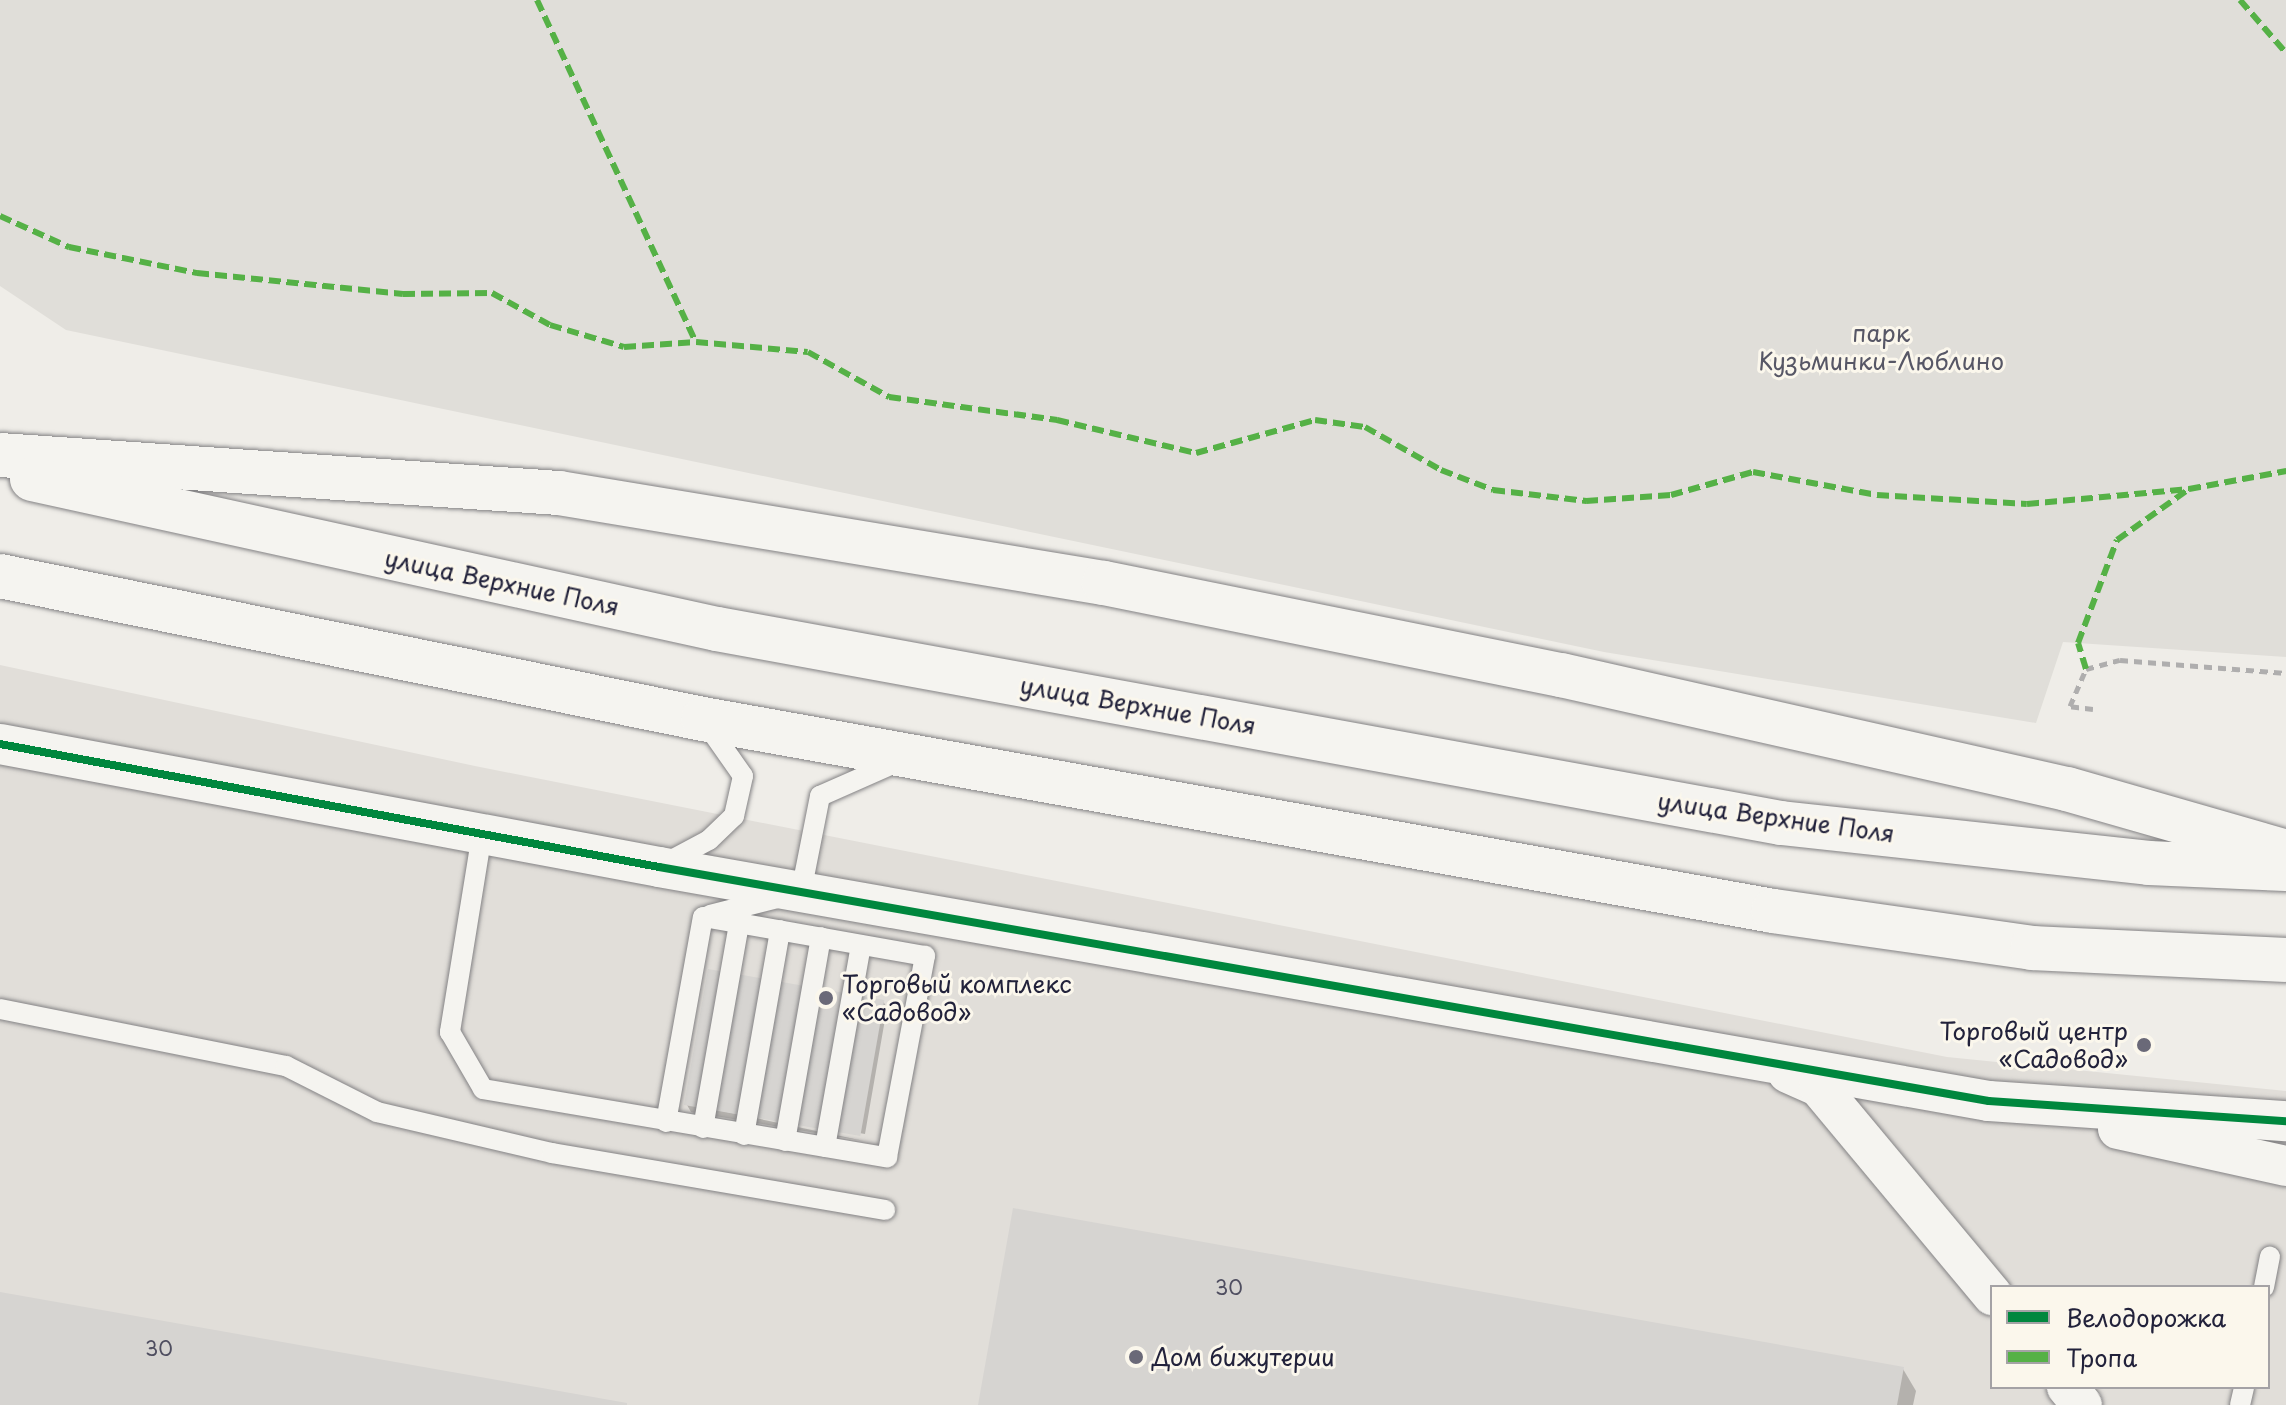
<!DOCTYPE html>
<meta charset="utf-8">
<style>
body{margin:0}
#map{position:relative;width:2286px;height:1405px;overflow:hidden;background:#efede8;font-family:"Playpen Sans",sans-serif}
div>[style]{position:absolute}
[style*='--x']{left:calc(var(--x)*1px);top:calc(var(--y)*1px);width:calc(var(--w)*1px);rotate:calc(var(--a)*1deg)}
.built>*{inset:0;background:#e1ded9}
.green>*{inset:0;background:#e0ded9}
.shadow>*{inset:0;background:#0003}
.building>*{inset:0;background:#d6d4d1;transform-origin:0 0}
.path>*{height:5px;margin-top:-2.5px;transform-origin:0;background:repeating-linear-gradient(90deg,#afaeae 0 8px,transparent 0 14px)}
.roads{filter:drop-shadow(0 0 2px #838284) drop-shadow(0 0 2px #838284)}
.service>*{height:20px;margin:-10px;padding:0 10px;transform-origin:10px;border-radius:10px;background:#f5f4f0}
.minor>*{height:40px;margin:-20px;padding:0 20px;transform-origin:20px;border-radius:20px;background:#f5f4f0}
.secondary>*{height:44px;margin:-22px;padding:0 22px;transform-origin:22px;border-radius:22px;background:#f5f4f0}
.quiet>*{height:6px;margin-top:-3px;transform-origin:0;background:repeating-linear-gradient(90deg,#55b146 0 12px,transparent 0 18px)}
.cycleway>*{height:8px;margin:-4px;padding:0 4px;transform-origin:4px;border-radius:4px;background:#00873e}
.dots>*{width:22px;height:22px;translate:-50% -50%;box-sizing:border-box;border:4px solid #fbf7ec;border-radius:50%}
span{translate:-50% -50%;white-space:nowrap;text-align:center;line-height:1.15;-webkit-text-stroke:6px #fbf7ec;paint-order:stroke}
.number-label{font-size:20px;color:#4f4e60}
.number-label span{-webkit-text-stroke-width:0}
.park-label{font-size:24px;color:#575766}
.street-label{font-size:24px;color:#22223b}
.poi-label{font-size:24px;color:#22223b}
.left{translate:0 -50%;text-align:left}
.right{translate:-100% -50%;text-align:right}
.legend{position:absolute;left:1990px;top:1285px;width:280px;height:104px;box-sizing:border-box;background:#fbf7ec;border:2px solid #a4a2a5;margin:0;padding:10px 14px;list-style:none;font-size:24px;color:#22223b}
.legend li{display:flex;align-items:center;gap:16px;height:40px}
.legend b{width:40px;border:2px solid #a4a2a5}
</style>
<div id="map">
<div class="built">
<div style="clip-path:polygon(evenodd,0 665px,475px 766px,1947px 1057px,2286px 1091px,2286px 1405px,0 1405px,0 665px,1992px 1287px,2268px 1287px,2268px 1387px,1992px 1387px,1992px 1287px)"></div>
</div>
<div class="green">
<div style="clip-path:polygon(0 0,2286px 0,2286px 657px,2063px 642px,2036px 723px,1604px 652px,66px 330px,0 286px)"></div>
</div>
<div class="shadow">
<div style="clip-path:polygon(883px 1001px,887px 1008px,865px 1134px,689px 1104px,864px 1141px,691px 1112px,687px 1105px)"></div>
<div style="clip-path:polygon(1903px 1369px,1916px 1391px,1913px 1405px,980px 1405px)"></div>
</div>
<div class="building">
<div style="left:708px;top:969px;width:179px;height:138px;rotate:10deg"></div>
<div style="clip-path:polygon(1013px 1208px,1904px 1367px,1897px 1405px,978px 1405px)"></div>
<div style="clip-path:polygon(0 1292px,627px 1403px,627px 1405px,0 1405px)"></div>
</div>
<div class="path">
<div style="--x:2093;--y:709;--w:23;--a:-173"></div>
<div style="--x:2070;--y:706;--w:40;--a:-66.6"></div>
<div style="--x:2086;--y:669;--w:35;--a:-15"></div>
<div style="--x:2120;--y:660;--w:167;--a:4.5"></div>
</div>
<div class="roads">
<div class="service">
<div style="--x:482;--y:834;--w:201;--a:99.2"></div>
<div style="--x:450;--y:1032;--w:66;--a:59.9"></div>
<div style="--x:483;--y:1089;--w:410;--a:9.6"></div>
<div style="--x:887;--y:1157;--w:205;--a:-79.3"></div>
<div style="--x:925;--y:956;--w:225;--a:-170"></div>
<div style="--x:664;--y:864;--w:51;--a:-28.1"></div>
<div style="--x:709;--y:840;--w:35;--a:-44"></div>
<div style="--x:734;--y:816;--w:41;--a:-77.3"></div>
<div style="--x:743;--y:776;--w:66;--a:-125.1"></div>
<div style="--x:710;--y:915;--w:94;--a:-14.2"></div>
<div style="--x:801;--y:892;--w:98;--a:-78.8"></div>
<div style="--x:820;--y:796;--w:84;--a:-23.8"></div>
<div style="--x:0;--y:1009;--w:292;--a:11.3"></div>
<div style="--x:286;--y:1066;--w:102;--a:26.8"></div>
<div style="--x:377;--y:1112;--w:180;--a:13.2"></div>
<div style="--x:552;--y:1153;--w:338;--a:9.7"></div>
<div style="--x:666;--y:1122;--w:208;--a:-79.8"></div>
<div style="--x:703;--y:1128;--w:208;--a:-80"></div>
<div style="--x:744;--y:1135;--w:208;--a:-80"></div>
<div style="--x:785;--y:1141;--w:207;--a:-80"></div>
<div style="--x:825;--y:1147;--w:205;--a:-79.9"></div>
<div style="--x:2264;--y:1287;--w:31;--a:-79"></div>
<div style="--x:2240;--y:1405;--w:18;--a:-77"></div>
</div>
<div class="minor">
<div style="--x:0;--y:744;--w:670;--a:10.57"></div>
<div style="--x:659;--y:867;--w:1350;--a:9.98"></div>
<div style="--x:1989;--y:1101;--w:298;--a:3.9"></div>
<div style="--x:1788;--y:1073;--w:34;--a:24"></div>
<div style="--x:1819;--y:1087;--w:271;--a:50.2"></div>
<div style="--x:2118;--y:1129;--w:172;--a:12.4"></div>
<div style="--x:2067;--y:1387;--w:23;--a:50"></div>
</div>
<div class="secondary">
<div style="--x:0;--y:455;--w:560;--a:3.89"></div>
<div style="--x:559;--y:493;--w:552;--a:9.38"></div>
<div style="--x:1104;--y:583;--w:466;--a:11.4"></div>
<div style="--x:1561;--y:675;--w:519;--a:12.7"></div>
<div style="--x:2067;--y:789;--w:228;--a:16"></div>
<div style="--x:32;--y:479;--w:701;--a:12.35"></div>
<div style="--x:717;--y:629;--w:1082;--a:10.33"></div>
<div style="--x:1781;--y:823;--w:370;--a:6.2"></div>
<div style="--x:2149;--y:863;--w:137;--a:2.5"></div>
<div style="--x:0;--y:576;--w:717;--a:11.5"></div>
<div style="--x:703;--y:719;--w:1087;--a:10.17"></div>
<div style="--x:1773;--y:911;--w:262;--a:8.1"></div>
<div style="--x:2032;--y:948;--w:254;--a:2.7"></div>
</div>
</div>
<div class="quiet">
<div style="--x:537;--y:0;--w:377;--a:65.1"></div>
<div style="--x:2240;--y:0;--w:70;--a:49"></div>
<div style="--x:0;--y:216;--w:76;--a:24.2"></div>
<div style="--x:69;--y:247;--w:131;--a:11.5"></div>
<div style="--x:197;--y:273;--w:207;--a:5.8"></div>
<div style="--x:403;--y:294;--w:89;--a:-0.6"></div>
<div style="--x:492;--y:293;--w:66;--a:28.9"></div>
<div style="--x:550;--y:325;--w:77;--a:16.6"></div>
<div style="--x:624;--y:347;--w:72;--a:-4"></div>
<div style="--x:696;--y:342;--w:112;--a:5.1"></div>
<div style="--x:808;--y:352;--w:93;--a:29.1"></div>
<div style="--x:889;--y:397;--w:170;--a:7.8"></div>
<div style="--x:1057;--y:420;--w:143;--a:13.4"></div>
<div style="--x:1196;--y:453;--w:123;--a:-15.5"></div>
<div style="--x:1315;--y:420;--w:50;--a:8"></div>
<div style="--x:1365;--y:427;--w:87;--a:29.5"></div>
<div style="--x:1441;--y:470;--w:56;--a:21"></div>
<div style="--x:1493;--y:490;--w:94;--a:6.7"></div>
<div style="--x:1586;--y:501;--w:85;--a:-4"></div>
<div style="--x:1671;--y:495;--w:85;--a:-15.7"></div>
<div style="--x:1753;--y:472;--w:126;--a:10.5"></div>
<div style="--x:1877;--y:495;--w:150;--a:3.4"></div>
<div style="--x:2027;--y:504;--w:163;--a:-5.3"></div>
<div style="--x:2086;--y:669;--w:27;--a:-107"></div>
<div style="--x:2078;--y:643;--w:110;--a:-69.3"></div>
<div style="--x:2117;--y:540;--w:88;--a:-35.3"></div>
<div style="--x:2189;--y:489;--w:99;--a:-10.5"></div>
</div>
<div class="cycleway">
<div style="--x:0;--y:744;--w:670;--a:10.57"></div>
<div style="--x:659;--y:867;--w:1350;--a:9.98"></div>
<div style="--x:1989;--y:1101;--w:298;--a:3.9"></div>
</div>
<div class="dots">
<div style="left:826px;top:998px;background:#6a6978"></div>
<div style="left:2144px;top:1045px;background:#6a6978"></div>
<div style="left:1136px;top:1357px;background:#6a6978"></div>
</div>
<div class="number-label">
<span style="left:1229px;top:1287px">30</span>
<span style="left:159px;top:1348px">30</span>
</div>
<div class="park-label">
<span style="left:1881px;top:347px">парк<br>Кузьминки-Люблино</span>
</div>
<div class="street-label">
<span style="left:502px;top:582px;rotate:12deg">улица Верхние Поля</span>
<span style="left:1138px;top:705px;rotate:10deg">улица Верхние Поля</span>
<span style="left:1776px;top:817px;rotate:8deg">улица Верхние Поля</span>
</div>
<div class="poi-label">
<span class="left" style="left:842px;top:998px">Торговый комплекс<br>«Садовод»</span>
<span class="right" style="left:2128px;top:1045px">Торговый центр<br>«Садовод»</span>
<span class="left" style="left:1152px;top:1357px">Дом бижутерии</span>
</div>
<ul class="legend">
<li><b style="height:10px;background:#00873e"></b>Велодорожка</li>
<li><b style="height:10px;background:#55b146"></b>Тропа</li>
</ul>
</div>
